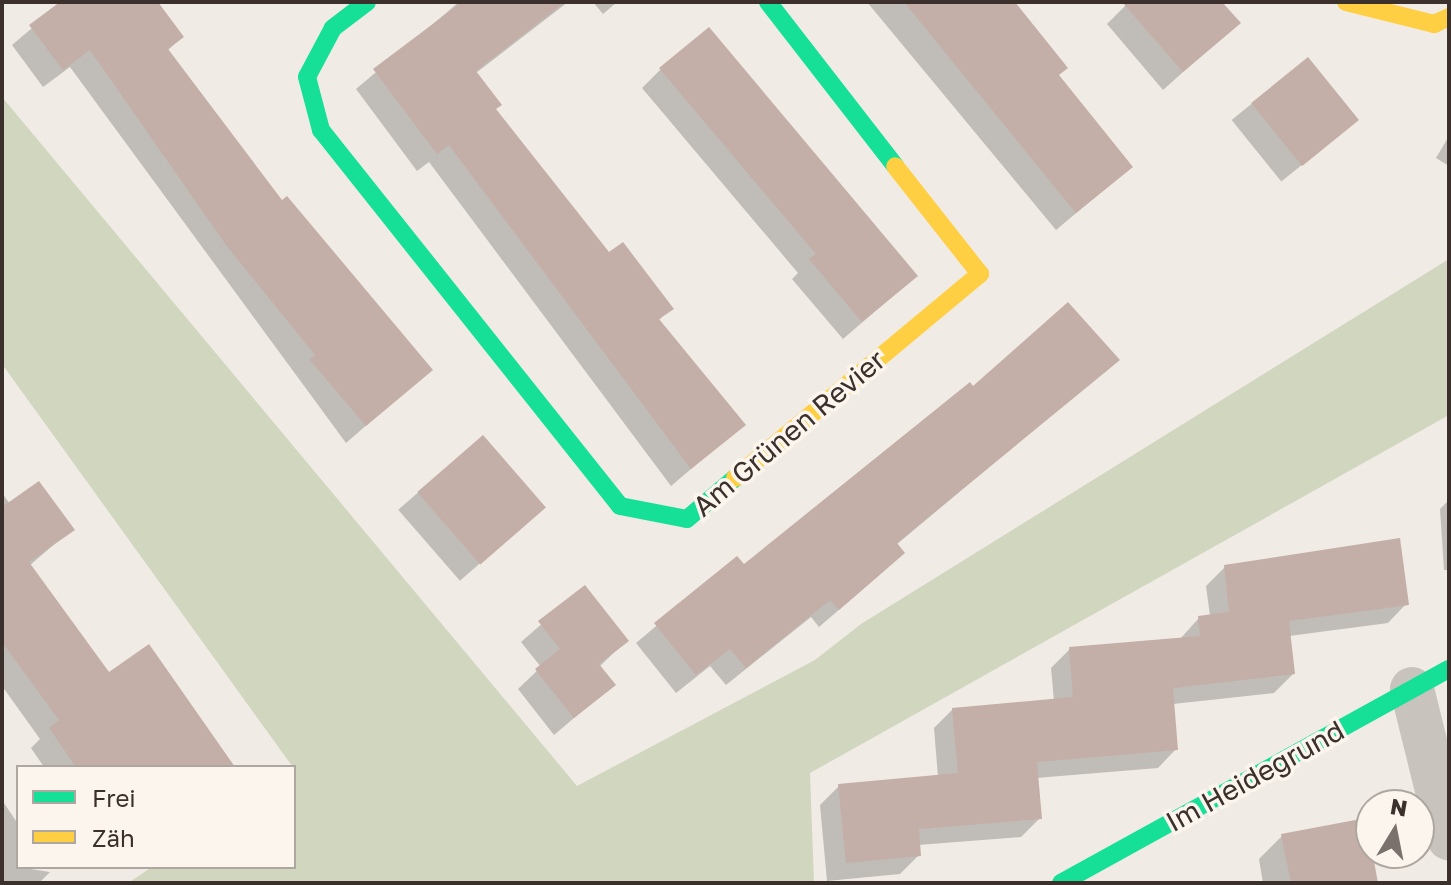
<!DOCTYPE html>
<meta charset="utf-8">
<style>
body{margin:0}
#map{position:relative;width:1451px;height:885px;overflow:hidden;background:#f0ebe5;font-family:"Golos Text",sans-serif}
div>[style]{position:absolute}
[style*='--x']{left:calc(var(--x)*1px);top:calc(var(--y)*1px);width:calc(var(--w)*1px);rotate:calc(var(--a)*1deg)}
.green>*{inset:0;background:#d1d6bf}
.shadow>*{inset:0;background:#0003;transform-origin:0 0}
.building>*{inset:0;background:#c3afa7;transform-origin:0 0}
.street>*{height:44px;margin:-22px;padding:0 22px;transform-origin:22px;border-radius:22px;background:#c9c3be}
.fast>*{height:18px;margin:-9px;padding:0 9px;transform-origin:9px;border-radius:9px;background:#16e098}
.slow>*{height:18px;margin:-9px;padding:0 9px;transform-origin:9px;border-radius:9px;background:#ffcf43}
span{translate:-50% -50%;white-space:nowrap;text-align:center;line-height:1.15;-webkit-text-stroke:7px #fbf5ee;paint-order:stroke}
.street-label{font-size:28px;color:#3b302b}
.frame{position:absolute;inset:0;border:4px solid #3b302b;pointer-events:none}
.legend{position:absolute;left:16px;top:765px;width:280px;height:104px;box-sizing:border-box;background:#fbf5ee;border:2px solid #aea6a0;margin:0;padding:10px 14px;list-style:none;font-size:24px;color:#3b302b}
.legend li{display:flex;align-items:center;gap:16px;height:40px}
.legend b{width:40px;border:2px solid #aea6a0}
.north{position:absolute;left:1355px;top:789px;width:80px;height:80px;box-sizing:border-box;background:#fbf5ee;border:2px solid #aea6a0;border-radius:50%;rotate:10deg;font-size:22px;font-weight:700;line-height:32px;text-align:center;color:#3b302b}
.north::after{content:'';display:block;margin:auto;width:28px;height:36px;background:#7a716c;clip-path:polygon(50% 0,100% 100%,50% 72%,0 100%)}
</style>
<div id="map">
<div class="green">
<div style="clip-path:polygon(2px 97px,577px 786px,815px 660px,861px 624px,1449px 259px,1449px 415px,810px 773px,814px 883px,128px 883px,152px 867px,294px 867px,295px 770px,2px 364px)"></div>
</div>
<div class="shadow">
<div style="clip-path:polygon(63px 2px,156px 2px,182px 37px,167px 51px,282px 203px,430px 370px,346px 443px,70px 67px,43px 87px,12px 45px)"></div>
<div style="clip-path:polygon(459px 2px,568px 2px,476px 73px,494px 109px,609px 255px,671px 308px,658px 321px,743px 425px,671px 486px,429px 162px,417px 171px,356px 89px)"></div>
<div style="clip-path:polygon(593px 2px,617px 2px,603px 14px)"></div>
<div style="clip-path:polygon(867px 2px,1012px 2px,1057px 76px,1131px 167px,1056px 230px)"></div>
<div style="clip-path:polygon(1129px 2px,1220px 2px,1238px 23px,1163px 90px,1107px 24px)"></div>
<div style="left:1307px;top:59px;width:79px;height:97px;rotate:51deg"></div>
<div style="clip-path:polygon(661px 69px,916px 276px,843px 339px,792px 279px,798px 273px,642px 88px)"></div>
<div style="clip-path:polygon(1449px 136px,1449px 166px,1436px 158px)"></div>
<div style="clip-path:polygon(1117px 360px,896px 545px,884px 571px,819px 627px,811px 617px,726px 685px,710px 666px,676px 693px,636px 643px,737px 558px,744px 567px,973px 389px)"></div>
<div style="left:482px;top:437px;width:94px;height:111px;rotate:49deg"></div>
<div style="clip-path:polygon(2px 493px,10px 504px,72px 529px,29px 566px,108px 674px,215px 767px,44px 767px,31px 748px,40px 739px,2px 686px)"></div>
<div style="clip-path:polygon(1449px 500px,1449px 570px,1444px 570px,1440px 509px)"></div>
<div style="clip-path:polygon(1225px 567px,1406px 604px,1388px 623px,1289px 636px,1293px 674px,1274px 693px,1173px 704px,1176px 749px,1158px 768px,1036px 778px,1040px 818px,1021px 837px,918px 845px,919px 855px,900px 874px,827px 881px,820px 805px,839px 786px,938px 777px,934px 728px,953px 709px,1054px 701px,1051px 668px,1070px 649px,1180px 639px,1199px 618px,1210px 616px,1206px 586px)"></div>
<div style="clip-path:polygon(584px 587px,626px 641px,599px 667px,613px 685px,554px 735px,518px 689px,541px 667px,521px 642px)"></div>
<div style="clip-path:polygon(2px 800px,18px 824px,18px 867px,50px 872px,39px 883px,2px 883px)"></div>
<div style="clip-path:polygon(1282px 836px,1372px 883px,1263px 883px,1259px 859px)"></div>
</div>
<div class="building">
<div style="clip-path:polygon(60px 2px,158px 2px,184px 37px,168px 49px,282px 200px,287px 196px,433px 370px,366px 426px,310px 360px,315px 355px,226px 245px,90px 50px,63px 70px,29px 25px)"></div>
<div style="clip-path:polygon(462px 2px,565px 2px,476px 71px,502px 105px,496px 109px,609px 252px,623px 242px,674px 309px,659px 319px,746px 425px,691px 469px,449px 145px,437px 154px,373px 69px)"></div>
<div style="clip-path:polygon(904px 2px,1015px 2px,1068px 68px,1059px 75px,1133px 167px,1076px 213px)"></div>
<div style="clip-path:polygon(1122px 2px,1222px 2px,1241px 23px,1183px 72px)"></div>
<div style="clip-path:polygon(709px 27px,918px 276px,862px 322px,809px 259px,816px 254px,659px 68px)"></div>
<div style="left:1308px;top:57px;width:81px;height:73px;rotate:51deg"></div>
<div style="clip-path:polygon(1068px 302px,1120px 360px,897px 543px,905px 553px,839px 610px,830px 600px,746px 668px,730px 649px,696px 675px,654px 623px,737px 556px,744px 564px,970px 382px,973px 386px)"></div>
<div style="left:483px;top:435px;width:96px;height:87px;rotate:49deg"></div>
<div style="clip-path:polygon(39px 481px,75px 530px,29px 562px,109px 672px,149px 644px,235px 767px,76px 767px,49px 728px,59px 720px,2px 642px,2px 507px)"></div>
<div style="clip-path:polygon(1400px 538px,1409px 605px,1289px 621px,1295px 674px,1173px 688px,1178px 750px,1037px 762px,1042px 819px,919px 829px,921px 856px,846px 863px,838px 784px,958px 773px,952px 708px,1073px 697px,1069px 647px,1200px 636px,1198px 616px,1229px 612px,1224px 565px)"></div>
<div style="clip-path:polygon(585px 585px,629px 641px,599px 664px,616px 685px,574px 718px,535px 669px,560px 649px,538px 621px)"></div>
<div style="clip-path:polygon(1366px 818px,1378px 883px,1291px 883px,1281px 834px)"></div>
</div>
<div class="street">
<div style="--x:1412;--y:689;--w:154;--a:76.1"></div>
</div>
<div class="fast">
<div style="--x:367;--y:2;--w:43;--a:142.6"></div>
<div style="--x:333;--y:28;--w:55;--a:118"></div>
<div style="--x:307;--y:77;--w:55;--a:75.2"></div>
<div style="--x:321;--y:130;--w:480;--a:51.5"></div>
<div style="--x:620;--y:506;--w:68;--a:11"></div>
<div style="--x:687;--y:519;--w:63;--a:-40.5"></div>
<div style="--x:768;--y:2;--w:207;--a:52.2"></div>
<div style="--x:1061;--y:883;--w:443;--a:-28.9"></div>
</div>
<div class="slow">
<div style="--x:1346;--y:2;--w:91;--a:14"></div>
<div style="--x:1434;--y:24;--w:17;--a:-25"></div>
<div style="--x:735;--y:478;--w:319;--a:-39.8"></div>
<div style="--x:980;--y:274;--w:137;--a:-128.2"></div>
</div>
<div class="street-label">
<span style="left:789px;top:433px;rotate:-40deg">Am Grünen Revier</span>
<span style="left:1255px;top:776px;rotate:-29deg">Im Heidegrund</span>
</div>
<div class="frame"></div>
<ul class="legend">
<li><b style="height:10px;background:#16e098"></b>Frei</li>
<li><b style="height:10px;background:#ffcf43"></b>Zäh</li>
</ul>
<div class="north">N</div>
</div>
